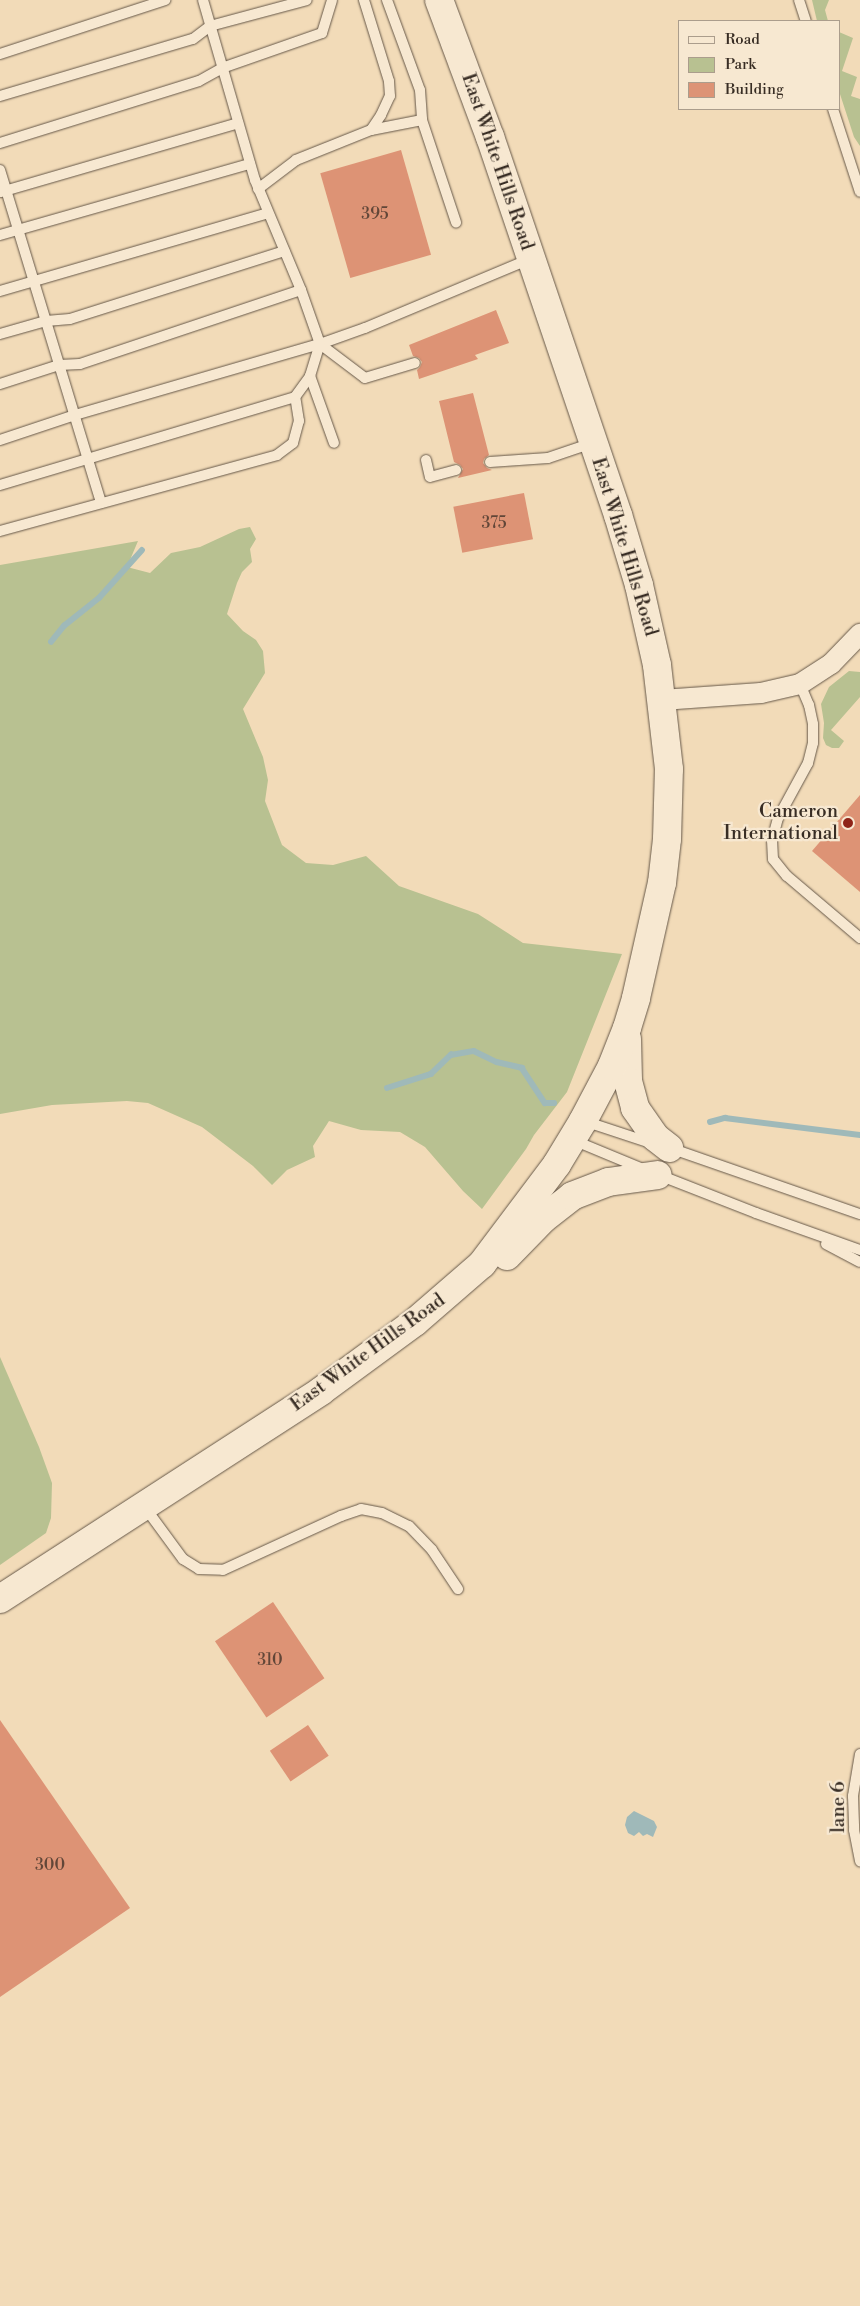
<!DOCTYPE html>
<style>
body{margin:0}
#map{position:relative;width:860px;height:2306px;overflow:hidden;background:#f2dbb8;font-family:"Libre Bodoni",serif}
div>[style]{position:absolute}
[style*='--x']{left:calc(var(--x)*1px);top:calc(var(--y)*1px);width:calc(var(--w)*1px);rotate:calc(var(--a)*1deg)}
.green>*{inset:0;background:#b8c191}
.water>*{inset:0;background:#9fb9b9}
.stream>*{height:5.5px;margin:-2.75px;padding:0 2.75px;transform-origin:2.75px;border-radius:2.75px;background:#9fb9b9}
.building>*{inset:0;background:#dd9375;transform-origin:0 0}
.roads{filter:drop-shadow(0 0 1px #665849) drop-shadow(0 0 1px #665849)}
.service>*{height:10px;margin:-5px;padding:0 5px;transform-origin:5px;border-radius:5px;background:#f7e8d1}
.minor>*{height:20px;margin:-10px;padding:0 10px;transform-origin:10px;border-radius:10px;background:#f7e8d1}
.secondary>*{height:28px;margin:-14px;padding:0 14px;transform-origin:14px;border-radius:14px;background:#f7e8d1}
.dots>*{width:14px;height:14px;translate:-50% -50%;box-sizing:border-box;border:2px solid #f7e8d1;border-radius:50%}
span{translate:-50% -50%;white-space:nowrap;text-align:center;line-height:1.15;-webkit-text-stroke:4.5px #f7e8d1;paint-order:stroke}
.number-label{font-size:16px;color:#614638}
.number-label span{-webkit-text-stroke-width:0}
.street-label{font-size:19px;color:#382d24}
.poi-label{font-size:19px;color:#382d24}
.right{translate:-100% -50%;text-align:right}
.legend{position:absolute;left:678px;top:20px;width:162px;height:90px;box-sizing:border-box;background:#f7e8d1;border:1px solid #ab9d8c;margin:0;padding:6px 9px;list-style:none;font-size:15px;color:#382d24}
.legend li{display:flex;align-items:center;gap:10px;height:25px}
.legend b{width:25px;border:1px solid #ab9d8c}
</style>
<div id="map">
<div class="green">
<div style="clip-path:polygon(812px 0,829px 0,825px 10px,828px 21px,817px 21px)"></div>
<div style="clip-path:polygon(839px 32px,853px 38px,842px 71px,857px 77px,851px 96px,860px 99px,860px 146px,854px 137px,839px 91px)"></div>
<div style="clip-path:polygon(250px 527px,256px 539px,250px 549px,252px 562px,242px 572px,237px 583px,227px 614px,243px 631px,256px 640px,263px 651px,265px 673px,243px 709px,263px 757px,268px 780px,265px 801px,282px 845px,306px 863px,333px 865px,366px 856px,399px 886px,478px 914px,523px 943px,622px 954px,567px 1092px,534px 1135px,526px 1149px,482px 1209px,463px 1191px,425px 1147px,400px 1132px,361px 1130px,329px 1121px,313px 1146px,315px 1157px,287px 1170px,272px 1185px,253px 1166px,202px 1127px,148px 1103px,127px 1101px,52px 1105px,0 1114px,0 565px,138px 541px,127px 567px,150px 573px,171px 553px,200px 547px,239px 529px)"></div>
<div style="clip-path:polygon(849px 671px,860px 672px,860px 697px,831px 730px,844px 741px,839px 748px,832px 748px,826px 745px,823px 738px,824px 723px,821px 704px,829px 687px)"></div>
<div style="clip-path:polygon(0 1357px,39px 1447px,52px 1483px,51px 1518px,46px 1533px,0 1565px)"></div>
</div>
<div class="water">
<div style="clip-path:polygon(634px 1811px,654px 1821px,657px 1827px,653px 1837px,647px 1834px,643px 1836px,639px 1832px,634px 1836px,628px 1833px,625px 1825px,627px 1817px)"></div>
</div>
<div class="stream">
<div style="--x:51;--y:642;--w:21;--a:-51"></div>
<div style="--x:64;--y:626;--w:45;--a:-38.7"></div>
<div style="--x:99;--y:598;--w:64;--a:-48.1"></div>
<div style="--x:387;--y:1088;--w:46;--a:-17.7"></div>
<div style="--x:431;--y:1074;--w:28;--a:-44"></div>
<div style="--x:451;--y:1055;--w:23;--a:-10"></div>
<div style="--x:474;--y:1051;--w:25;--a:26"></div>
<div style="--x:497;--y:1062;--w:26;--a:13"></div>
<div style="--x:522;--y:1068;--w:42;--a:56.7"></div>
<div style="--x:545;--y:1103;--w:9;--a:0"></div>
<div style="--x:710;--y:1122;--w:16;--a:-15"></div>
<div style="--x:725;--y:1118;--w:136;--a:7.2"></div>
</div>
<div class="building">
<div style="left:401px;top:150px;width:109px;height:84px;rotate:74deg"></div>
<div style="clip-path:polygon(496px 310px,509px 343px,475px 355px,478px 359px,419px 379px,417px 370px,420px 367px,422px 362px,419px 358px,413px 356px,409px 345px)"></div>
<div style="clip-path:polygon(473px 393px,489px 455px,484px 459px,483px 463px,487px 468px,492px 470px,458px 478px,463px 469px,460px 465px,454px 462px,439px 401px)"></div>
<div style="left:524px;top:493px;width:47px;height:72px;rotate:79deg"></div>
<div style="clip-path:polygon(860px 795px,860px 892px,812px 851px)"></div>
<div style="left:273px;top:1602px;width:92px;height:70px;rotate:56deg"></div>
<div style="clip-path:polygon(0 1720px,130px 1908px,0 1997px)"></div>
<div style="left:308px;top:1725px;width:37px;height:46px;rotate:56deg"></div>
</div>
<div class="roads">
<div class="service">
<div style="--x:203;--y:0;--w:187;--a:73.9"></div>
<div style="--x:255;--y:180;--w:119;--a:67.3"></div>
<div style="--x:301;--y:290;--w:57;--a:70.6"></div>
<div style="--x:320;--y:344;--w:48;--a:-19.6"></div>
<div style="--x:365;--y:328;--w:179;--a:-22.7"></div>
<div style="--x:387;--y:0;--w:96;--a:69.9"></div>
<div style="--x:420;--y:90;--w:30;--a:86"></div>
<div style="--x:422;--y:120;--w:108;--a:71.6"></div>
<div style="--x:799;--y:0;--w:22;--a:72"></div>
<div style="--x:0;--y:54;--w:174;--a:-18.1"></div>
<div style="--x:0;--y:96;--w:201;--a:-16.5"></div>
<div style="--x:193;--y:39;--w:21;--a:-37"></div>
<div style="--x:210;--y:26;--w:100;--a:-15"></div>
<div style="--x:833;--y:109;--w:87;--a:72"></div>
<div style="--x:371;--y:130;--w:52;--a:-11.1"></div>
<div style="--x:0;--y:143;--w:208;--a:-17.3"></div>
<div style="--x:199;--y:81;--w:26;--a:-29"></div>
<div style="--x:222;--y:68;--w:106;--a:-19.3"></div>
<div style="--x:322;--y:33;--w:34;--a:-73"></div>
<div style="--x:0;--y:170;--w:348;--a:73.1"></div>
<div style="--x:258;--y:189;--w:48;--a:-37.3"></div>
<div style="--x:296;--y:160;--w:81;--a:-21.8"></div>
<div style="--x:371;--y:130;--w:18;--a:-56"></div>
<div style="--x:381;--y:115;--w:21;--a:-65"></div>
<div style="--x:390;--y:96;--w:15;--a:-94"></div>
<div style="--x:389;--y:81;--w:85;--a:-107.2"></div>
<div style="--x:1;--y:192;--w:247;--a:-16.2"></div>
<div style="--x:0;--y:235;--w:260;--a:-15.9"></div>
<div style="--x:0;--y:291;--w:279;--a:-16.2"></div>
<div style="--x:0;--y:334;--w:48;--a:-15.8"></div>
<div style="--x:46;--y:321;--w:24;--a:-5"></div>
<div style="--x:70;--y:319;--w:225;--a:-17.6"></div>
<div style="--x:320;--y:344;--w:56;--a:37.1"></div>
<div style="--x:365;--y:378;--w:52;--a:-16.7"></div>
<div style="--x:310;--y:376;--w:71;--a:70.3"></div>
<div style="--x:0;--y:384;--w:62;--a:-17.9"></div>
<div style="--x:59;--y:365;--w:21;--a:-3"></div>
<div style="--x:80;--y:364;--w:233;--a:-18.5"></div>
<div style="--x:0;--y:440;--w:79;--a:-18.4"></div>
<div style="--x:75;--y:415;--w:255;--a:-16.2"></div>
<div style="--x:426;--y:460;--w:17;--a:77"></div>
<div style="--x:430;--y:477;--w:27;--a:-15"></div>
<div style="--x:490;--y:462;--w:58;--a:-3.9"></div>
<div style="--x:548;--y:458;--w:46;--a:-18.8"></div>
<div style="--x:0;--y:485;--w:308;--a:-16.6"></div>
<div style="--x:295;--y:397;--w:26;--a:-54"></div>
<div style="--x:310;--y:376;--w:34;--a:-73"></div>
<div style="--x:0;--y:531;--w:287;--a:-15.3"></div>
<div style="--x:277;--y:455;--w:20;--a:-37"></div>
<div style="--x:293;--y:443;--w:23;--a:-75"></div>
<div style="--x:299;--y:421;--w:24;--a:-99"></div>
<div style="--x:800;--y:684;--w:23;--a:67"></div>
<div style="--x:809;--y:705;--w:19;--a:78"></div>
<div style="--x:813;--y:724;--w:19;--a:90"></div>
<div style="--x:813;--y:743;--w:21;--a:104"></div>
<div style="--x:808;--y:763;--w:63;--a:118.6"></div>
<div style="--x:778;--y:818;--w:23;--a:105"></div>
<div style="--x:772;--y:840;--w:19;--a:87"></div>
<div style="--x:773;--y:859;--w:22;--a:51"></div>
<div style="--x:787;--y:876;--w:96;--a:40.3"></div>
<div style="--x:584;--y:1121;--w:71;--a:18.2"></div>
<div style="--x:573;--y:1140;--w:78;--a:22.6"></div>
<div style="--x:670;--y:1148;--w:201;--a:19.2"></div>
<div style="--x:659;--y:1175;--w:104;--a:21.4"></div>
<div style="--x:756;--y:1213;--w:110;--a:19.6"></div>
<div style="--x:826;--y:1244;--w:38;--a:28"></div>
<div style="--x:144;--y:1506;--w:66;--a:53.7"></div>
<div style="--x:183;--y:1559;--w:19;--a:32"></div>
<div style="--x:199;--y:1569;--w:24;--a:2"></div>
<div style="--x:223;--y:1570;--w:130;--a:-24.6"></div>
<div style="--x:341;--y:1516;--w:21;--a:-19"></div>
<div style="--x:361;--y:1509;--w:21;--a:11"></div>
<div style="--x:382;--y:1513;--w:30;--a:26"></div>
<div style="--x:409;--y:1526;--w:33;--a:46"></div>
<div style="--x:432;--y:1550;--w:47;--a:56.3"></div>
<div style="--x:860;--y:1754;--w:43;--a:99.5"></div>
<div style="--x:853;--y:1796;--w:34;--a:88"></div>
<div style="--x:854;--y:1830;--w:32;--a:79"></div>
</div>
<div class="minor">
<div style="--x:662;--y:700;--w:99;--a:-4"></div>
<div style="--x:761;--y:693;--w:40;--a:-13"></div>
<div style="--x:800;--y:684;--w:37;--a:-33"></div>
<div style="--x:831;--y:664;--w:42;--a:-46"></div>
</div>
<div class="secondary">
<div style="--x:627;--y:1039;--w:42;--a:88.6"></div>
<div style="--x:628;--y:1081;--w:28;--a:75"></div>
<div style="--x:635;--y:1108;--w:35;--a:55"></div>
<div style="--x:655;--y:1137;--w:18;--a:38"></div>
<div style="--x:507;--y:1256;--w:52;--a:-45.8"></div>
<div style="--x:543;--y:1219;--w:37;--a:-38"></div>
<div style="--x:572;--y:1196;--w:39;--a:-21"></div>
<div style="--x:608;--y:1182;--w:50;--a:-8"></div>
<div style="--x:0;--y:1599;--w:382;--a:-32.9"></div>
<div style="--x:321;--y:1391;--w:117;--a:-36.3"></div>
<div style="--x:415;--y:1322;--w:89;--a:-40.9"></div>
<div style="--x:482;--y:1264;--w:125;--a:-53.1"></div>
<div style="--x:557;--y:1164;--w:50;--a:-58.8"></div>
<div style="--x:583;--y:1121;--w:62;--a:-62.2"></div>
<div style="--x:612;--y:1066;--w:41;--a:-68.5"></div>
<div style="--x:627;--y:1028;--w:31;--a:-73"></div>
<div style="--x:636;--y:998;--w:118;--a:-77.3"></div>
<div style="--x:662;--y:883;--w:44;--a:-83.5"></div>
<div style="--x:667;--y:839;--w:70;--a:-88.4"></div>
<div style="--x:669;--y:769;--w:105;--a:-96.6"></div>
<div style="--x:657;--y:665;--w:82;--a:-102.7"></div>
<div style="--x:639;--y:585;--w:73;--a:-106.7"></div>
<div style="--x:618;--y:515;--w:399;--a:-108.7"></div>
<div style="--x:490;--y:137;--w:146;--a:-110.4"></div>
</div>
</div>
<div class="dots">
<div style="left:848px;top:823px;background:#8f2418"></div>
</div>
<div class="number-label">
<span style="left:375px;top:214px">395</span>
<span style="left:494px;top:523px">375</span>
<span style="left:270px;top:1660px">310</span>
<span style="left:50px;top:1865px">300</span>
</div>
<div class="street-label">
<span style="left:497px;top:162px;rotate:71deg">East White Hills Road</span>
<span style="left:624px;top:547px;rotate:73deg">East White Hills Road</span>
<span style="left:368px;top:1353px;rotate:-36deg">East White Hills Road</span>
<span style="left:839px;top:1807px;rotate:-90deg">lane 6</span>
</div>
<div class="poi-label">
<span class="right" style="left:838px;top:823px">Cameron<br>International</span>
</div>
<ul class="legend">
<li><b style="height:6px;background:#f7e8d1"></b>Road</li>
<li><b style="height:14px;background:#b8c191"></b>Park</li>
<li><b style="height:14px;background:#dd9375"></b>Building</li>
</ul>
</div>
